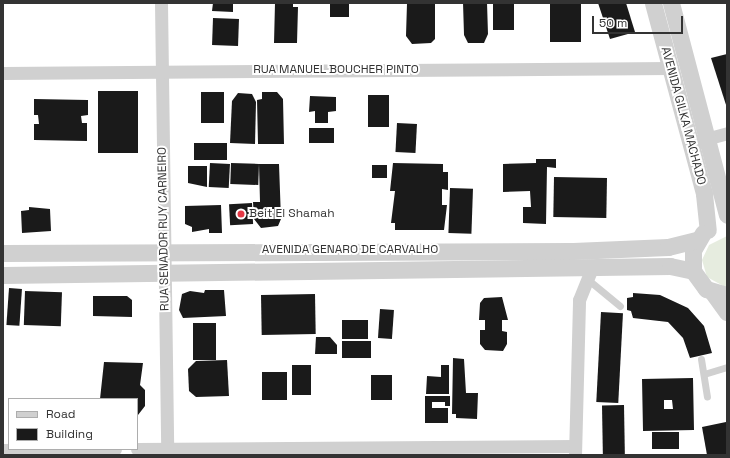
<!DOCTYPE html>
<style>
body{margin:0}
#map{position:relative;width:730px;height:458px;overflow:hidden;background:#fff;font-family:"Space Grotesk",sans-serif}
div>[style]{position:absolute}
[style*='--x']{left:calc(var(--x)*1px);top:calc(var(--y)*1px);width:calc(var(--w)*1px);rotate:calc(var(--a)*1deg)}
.green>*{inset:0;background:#e6ecdf}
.building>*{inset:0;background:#1a1a1a;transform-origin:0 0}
.service>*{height:7px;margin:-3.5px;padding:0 3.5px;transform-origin:3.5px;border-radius:3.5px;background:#d0d0d0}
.minor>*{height:13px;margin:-6.5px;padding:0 6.5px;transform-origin:6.5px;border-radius:6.5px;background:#d0d0d0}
.tertiary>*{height:17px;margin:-8.5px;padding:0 8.5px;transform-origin:8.5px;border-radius:8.5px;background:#d0d0d0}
.dots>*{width:11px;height:11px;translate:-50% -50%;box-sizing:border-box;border:2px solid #fff;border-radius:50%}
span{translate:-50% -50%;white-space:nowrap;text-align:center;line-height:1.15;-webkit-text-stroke:4px #fff;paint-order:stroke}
.street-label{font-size:12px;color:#333}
.poi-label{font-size:12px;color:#333}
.left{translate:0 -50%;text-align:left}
.frame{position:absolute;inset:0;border:4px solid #333;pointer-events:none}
.legend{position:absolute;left:8px;top:398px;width:130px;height:52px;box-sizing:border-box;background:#fff;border:1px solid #adadad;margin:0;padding:5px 7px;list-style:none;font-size:12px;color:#333}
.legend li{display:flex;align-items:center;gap:8px;height:20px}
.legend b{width:20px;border:1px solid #adadad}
.scale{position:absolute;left:592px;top:16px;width:91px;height:18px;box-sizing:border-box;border:2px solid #333;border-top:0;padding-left:5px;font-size:12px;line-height:14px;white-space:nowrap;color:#333;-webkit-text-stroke:3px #fff;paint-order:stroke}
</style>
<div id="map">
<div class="green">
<div style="clip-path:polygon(727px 236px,727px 288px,707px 277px,702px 260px,709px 245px)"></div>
</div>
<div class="building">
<div style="clip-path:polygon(213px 3px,233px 3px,233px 12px,212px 11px)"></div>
<div style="clip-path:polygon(275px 3px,293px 3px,293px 7px,298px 7px,297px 43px,274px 43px)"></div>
<div style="left:330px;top:3px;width:19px;height:14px"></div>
<div style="clip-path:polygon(407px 3px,435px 3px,435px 39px,431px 43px,412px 44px,406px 36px)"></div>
<div style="clip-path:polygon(463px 3px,487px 3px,488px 34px,484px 43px,468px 43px,464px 35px)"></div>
<div style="left:493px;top:3px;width:21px;height:27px"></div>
<div style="left:550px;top:3px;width:31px;height:39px"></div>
<div style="clip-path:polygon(598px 3px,626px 3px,635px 32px,610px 39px)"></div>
<div style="left:213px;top:18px;width:26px;height:27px;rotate:2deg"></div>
<div style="clip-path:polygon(727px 54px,727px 108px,711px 58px)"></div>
<div style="left:98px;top:91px;width:40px;height:62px"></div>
<div style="left:201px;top:92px;width:23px;height:31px"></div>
<div style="clip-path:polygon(262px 92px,277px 92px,283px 99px,284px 144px,258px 144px,257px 100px,262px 99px)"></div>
<div style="clip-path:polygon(238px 93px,252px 94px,256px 102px,255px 144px,230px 143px,232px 101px)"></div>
<div style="left:368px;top:95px;width:21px;height:32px"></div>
<div style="clip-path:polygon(310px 96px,336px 97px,336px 111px,328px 112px,328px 123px,315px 123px,315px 111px,309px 112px)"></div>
<div style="clip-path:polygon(34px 99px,88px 100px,88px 115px,81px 116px,82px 123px,87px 123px,87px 141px,34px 140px,34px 124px,39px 124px,38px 115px,34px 115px)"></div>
<div style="left:397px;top:123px;width:20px;height:29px;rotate:3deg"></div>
<div style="left:309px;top:128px;width:25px;height:15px"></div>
<div style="left:194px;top:143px;width:33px;height:17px"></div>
<div style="clip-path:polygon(536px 159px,556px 159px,556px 168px,547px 167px,546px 224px,523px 223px,523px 207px,531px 207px,530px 191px,503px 192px,503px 164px,536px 163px)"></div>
<div style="left:210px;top:163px;width:20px;height:24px;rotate:3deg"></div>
<div style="left:231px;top:163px;width:28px;height:21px;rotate:2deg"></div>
<div style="clip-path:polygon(393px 163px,443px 164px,443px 172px,448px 172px,448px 190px,442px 189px,442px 205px,447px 205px,444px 230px,395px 230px,395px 223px,391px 223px,395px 191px,390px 191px)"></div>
<div style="clip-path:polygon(259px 164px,279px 164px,281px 219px,278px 226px,261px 228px,254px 219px,253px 202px,260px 202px)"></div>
<div style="left:372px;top:165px;width:15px;height:13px"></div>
<div style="clip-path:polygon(188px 166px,207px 166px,207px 187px,188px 183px)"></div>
<div style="left:554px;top:177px;width:53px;height:40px;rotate:1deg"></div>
<div style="left:450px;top:188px;width:23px;height:45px;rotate:2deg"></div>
<div style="left:252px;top:203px;width:21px;height:23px;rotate:87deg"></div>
<div style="clip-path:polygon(221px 205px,222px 233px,209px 233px,209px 229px,192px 232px,192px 227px,185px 224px,185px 206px)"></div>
<div style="clip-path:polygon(29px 207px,50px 209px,51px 231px,22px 233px,21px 211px,29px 210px)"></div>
<div style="left:9px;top:288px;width:13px;height:37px;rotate:4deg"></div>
<div style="clip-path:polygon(205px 290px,224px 290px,226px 316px,183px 318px,179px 310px,182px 294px,190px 291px,204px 293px)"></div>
<div style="left:25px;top:291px;width:37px;height:34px;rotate:2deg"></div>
<div style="clip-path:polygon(633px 293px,660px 295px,688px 308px,704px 326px,712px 353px,690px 358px,683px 338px,668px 322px,633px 318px,631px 311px,627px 310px,627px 298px,633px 297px)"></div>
<div style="left:315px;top:294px;width:40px;height:54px;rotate:89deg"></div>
<div style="clip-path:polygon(93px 296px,127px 296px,132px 300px,132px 317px,93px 316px)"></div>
<div style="clip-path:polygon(502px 297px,508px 320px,502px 320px,502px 331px,507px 332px,507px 344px,503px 351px,485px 350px,480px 344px,480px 330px,485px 330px,485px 320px,479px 320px,480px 303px,484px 298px)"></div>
<div style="left:380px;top:309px;width:14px;height:29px;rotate:4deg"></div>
<div style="left:601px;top:312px;width:22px;height:90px;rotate:3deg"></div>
<div style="left:342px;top:320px;width:26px;height:19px"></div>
<div style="left:193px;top:323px;width:23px;height:37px"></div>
<div style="clip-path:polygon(316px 337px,330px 337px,337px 345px,337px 354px,315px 354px)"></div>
<div style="left:342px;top:341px;width:29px;height:17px"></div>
<div style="clip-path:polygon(453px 358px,464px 359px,466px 393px,478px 393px,477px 419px,456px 418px,456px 414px,452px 414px)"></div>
<div style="clip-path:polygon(227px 360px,229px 396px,196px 397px,189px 391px,188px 369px,196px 361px)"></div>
<div style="clip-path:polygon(104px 362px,143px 363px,140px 385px,145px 390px,145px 406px,138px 415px,137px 399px,100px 399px)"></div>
<div style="left:292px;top:365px;width:19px;height:30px"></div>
<div style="clip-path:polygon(441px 365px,449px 365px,449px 394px,426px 394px,427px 376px,441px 377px)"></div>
<div style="left:262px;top:372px;width:25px;height:28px"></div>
<div style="left:371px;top:375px;width:21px;height:25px"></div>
<div style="clip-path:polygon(evenodd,693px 378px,694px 430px,643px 431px,642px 379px,693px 378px,664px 400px,672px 400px,673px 409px,664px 409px,664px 400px)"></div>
<div style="clip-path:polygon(425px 396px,450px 396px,450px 406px,445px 406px,445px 402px,432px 402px,432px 408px,448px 408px,448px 423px,425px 423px)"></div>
<div style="left:624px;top:405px;width:50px;height:22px;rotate:89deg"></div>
<div style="clip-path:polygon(726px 422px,727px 455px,707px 455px,702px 427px)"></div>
<div style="left:652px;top:432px;width:27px;height:17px"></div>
</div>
<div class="service">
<div style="--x:586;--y:278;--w:44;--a:39.5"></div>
<div style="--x:701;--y:359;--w:38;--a:81"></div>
<div style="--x:704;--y:374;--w:24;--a:-17"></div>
</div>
<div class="minor">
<div style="--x:161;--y:3;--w:452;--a:89.2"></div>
<div style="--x:3;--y:73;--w:667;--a:-0.43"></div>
<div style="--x:698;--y:141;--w:30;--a:-15"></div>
<div style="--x:137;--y:449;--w:438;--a:-0.4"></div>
<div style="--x:3;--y:450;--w:112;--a:-0.5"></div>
<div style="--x:575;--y:455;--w:155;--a:-88.5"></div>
<div style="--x:579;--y:300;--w:35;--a:-68"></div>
</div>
<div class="tertiary">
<div style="--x:653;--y:3;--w:198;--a:75"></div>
<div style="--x:704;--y:194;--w:36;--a:84"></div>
<div style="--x:671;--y:3;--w:219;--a:75.2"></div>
<div style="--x:703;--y:233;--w:20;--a:120"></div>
<div style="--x:693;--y:250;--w:21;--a:90"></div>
<div style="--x:693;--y:271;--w:22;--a:54"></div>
<div style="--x:706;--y:289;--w:22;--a:16"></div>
<div style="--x:3;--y:253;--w:570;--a:-0.2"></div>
<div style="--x:573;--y:251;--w:95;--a:-2.4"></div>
<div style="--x:668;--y:247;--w:30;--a:-14"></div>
<div style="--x:3;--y:275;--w:667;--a:-0.77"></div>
<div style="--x:670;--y:266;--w:24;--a:12"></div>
<div style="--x:713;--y:293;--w:24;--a:54"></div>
</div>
<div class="dots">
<div style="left:241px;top:214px;background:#e63946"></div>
</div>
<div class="street-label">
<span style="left:336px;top:70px">RUA MANUEL BOUCHER PINTO</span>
<span style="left:683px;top:116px;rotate:75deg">AVENIDA GILKA MACHADO</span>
<span style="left:164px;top:229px;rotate:-91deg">RUA SENADOR RUY CARNEIRO</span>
<span style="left:350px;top:250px">AVENIDA GENARO DE CARVALHO</span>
</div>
<div class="poi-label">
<span class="left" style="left:249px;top:214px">Beit El Shamah</span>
</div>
<div class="frame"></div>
<ul class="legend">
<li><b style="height:5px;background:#d0d0d0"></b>Road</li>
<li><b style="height:11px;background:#1a1a1a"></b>Building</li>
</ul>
<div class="scale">50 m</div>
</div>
